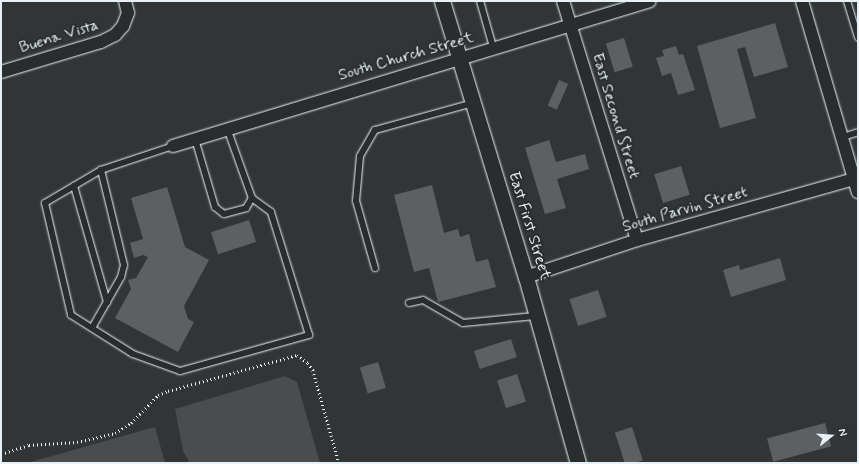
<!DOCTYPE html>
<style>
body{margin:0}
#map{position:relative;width:859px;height:464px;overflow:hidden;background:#323536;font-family:Mynerve,sans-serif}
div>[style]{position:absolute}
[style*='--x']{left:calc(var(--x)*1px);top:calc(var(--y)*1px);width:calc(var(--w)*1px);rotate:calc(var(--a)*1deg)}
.green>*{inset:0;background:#494d4f}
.building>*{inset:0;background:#5c6063;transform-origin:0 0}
.path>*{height:2.5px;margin-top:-1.25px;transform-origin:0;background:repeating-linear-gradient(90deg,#e8f1f8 0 1px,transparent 0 4px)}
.roads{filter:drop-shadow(0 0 1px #e8f1f8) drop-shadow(0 0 1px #e8f1f8)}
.service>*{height:6px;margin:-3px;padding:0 3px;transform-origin:3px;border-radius:3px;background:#2a2d2e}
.minor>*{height:12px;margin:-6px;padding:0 6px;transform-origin:6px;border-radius:6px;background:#2a2d2e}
.tertiary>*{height:15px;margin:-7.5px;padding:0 7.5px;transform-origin:7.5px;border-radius:7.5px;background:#2a2d2e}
span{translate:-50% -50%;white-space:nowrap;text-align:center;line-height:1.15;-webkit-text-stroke:4px #2a2d2e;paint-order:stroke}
.street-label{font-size:16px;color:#e8f1f8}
.frame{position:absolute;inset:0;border:2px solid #e8f1f8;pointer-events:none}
.north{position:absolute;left:811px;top:416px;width:40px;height:40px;-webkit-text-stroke:3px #2a2d2e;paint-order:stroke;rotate:73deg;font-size:11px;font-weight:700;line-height:16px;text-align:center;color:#e8f1f8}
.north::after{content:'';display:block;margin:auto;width:14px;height:18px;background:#e8f1f8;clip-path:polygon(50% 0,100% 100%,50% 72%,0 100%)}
</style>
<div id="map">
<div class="green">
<div style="clip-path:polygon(285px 376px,297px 382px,320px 463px,190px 463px,183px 451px,175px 409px)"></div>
<div style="clip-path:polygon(155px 427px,165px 463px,27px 463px)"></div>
</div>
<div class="building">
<div style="clip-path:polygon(775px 23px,788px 67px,754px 77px,745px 47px,737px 49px,756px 118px,720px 128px,697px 46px)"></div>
<div style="left:624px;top:38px;width:30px;height:19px;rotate:73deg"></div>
<div style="clip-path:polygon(676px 46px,679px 55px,683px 54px,695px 90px,678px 95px,671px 73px,662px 76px,656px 58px,664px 56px,662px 50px)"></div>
<div style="left:559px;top:80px;width:10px;height:28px;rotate:24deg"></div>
<div style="clip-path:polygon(549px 140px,556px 162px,585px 154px,589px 169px,557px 179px,566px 208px,545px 214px,525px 148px)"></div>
<div style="left:681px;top:166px;width:30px;height:28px;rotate:73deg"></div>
<div style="clip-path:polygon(432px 185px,444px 233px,458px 229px,460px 237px,469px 234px,476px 262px,488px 259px,496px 287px,438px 302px,429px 268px,414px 272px,394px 195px)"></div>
<div style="clip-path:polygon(167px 187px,185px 247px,209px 260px,184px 306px,188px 319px,194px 322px,178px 352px,115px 318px,131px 289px,128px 280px,136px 278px,148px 257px,143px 255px,134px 258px,130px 243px,143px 239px,131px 198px)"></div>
<div style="left:249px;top:220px;width:23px;height:40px;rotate:72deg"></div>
<div style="clip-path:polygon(780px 258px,786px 280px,731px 297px,723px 270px,739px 265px,740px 270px)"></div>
<div style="left:598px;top:290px;width:28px;height:30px;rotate:72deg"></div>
<div style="left:511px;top:339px;width:19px;height:39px;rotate:72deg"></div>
<div style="left:378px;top:362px;width:27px;height:19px;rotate:73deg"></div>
<div style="left:517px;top:374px;width:29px;height:21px;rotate:72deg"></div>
<div style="left:825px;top:423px;width:24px;height:60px;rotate:75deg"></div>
<div style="left:632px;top:427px;width:35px;height:18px;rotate:72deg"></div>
</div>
<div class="path">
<div style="--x:1;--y:454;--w:29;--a:-18"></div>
<div style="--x:29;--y:445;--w:48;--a:-3.6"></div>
<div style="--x:77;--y:442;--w:39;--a:-13"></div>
<div style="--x:115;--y:433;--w:19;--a:-32"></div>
<div style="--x:131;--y:423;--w:39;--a:-46"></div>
<div style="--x:158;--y:395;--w:11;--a:-22"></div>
<div style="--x:168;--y:391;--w:134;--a:-15.6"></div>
<div style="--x:297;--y:355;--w:14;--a:36"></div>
<div style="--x:308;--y:363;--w:9;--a:54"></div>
<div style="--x:313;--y:370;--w:97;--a:74.4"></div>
</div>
<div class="roads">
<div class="service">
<div style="--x:480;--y:1;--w:48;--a:74.2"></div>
<div style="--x:847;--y:1;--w:38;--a:73"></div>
<div style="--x:843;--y:137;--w:16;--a:-18"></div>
<div style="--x:195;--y:139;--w:71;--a:73.6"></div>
<div style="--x:215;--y:207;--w:11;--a:38"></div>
<div style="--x:224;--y:214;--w:23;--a:-15"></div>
<div style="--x:246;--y:208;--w:12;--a:-59"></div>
<div style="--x:173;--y:146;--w:76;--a:161.6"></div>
<div style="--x:101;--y:170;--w:65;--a:149.5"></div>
<div style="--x:45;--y:203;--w:115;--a:76.9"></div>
<div style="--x:71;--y:315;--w:73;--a:32.2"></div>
<div style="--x:133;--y:354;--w:50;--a:19.9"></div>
<div style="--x:180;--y:371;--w:134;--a:-15.6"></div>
<div style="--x:309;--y:335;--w:129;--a:-107.2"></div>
<div style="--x:271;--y:212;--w:24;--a:-144"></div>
<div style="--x:252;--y:198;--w:74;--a:-109.7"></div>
<div style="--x:74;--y:186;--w:121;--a:74.1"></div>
<div style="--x:375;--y:268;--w:70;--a:-105.8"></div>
<div style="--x:356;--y:201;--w:45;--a:-84.9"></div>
<div style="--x:360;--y:156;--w:30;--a:-60"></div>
<div style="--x:375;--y:130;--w:102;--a:-15.4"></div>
<div style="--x:409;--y:303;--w:14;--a:-12"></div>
<div style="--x:423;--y:300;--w:46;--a:29.9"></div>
<div style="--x:463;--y:323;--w:72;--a:-5.6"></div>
<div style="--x:92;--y:328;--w:59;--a:-60.4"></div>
<div style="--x:121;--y:277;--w:12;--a:-76"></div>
<div style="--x:124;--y:265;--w:98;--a:-103.6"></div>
</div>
<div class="minor">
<div style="--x:563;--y:1;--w:250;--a:72.8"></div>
<div style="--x:802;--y:1;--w:199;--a:73.7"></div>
<div style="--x:1;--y:72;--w:104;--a:-16.7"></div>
<div style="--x:101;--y:42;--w:16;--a:-27"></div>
<div style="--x:115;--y:35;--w:12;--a:-48"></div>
<div style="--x:123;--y:26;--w:14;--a:-69"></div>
<div style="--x:128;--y:13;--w:12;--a:-104"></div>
<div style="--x:173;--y:146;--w:498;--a:-16.9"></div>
<div style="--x:526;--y:277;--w:117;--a:-18.4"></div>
<div style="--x:637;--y:240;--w:225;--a:-15.7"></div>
</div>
<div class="tertiary">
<div style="--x:442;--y:1;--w:288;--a:73.1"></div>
<div style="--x:526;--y:277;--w:193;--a:74.4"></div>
</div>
</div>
<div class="street-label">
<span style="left:59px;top:37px;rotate:-17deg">Buena Vista</span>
<span style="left:406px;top:57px;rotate:-16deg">South Church Street</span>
<span style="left:615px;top:116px;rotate:73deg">East Second Street</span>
<span style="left:685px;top:210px;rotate:-16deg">South Parvin Street</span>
<span style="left:529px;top:226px;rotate:73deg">East First Street</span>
</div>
<div class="frame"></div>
<div class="north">N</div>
</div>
